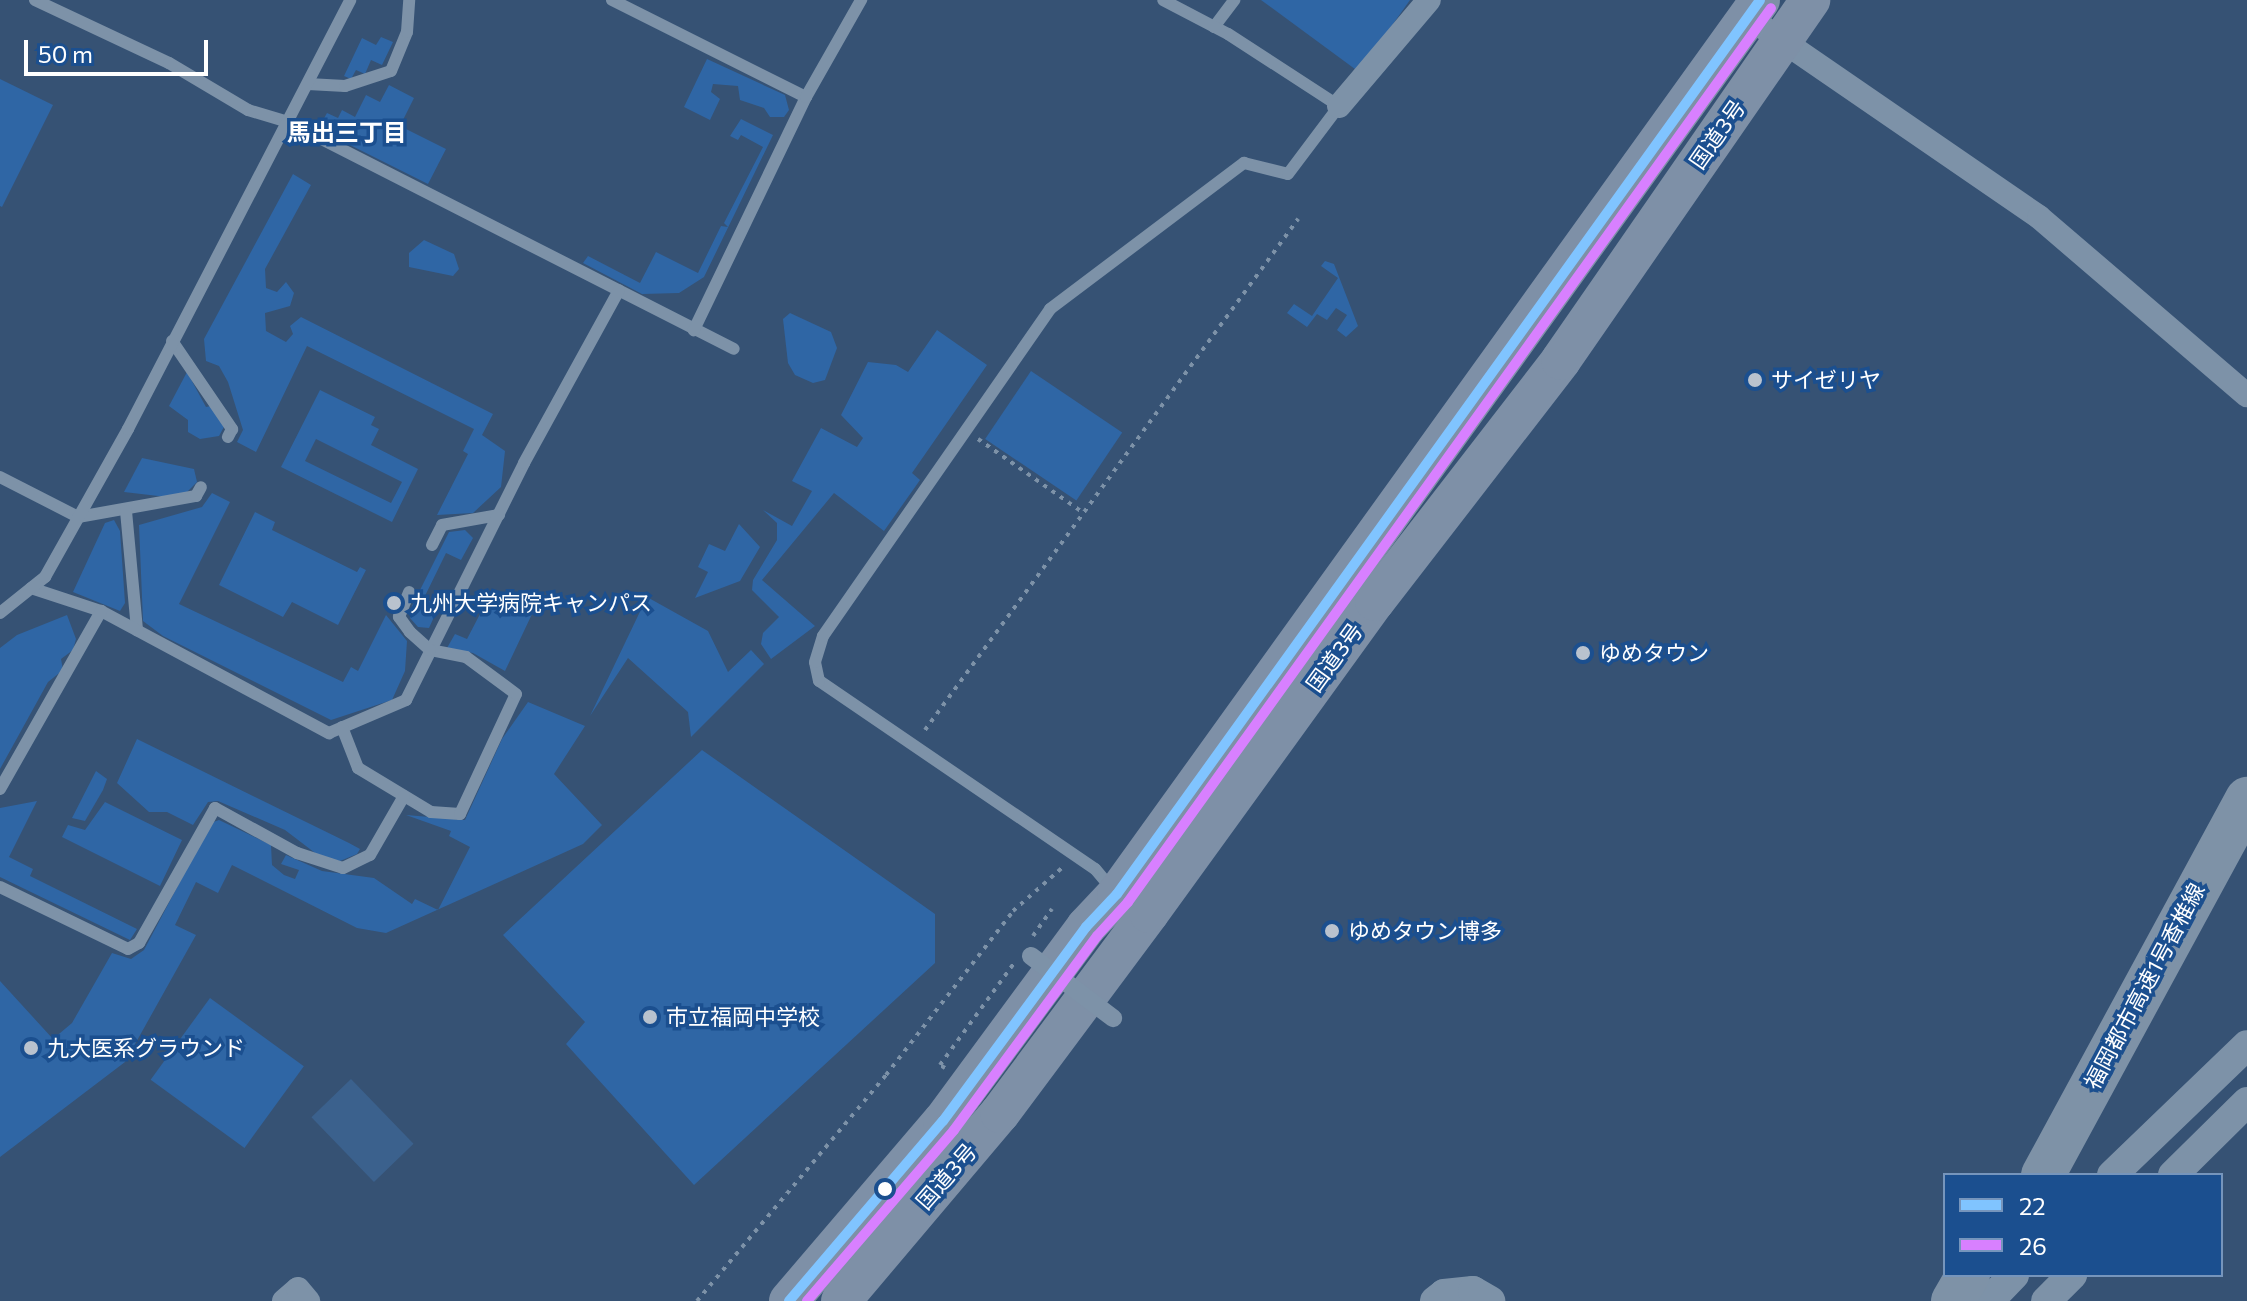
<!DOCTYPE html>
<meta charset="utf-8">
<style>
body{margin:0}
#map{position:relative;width:2247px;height:1301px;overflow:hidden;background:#365274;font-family:Commissioner,"Noto Sans JP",sans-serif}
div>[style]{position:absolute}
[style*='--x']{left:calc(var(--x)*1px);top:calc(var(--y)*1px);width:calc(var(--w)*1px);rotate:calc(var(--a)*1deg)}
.green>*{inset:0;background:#2f66a5;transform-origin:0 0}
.water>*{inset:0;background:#3b618d;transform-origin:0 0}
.path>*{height:4px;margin-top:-2px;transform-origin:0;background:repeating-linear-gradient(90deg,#7d92a8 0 4px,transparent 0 10px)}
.service>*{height:12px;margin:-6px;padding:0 6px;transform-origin:6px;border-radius:6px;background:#7d92a8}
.minor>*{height:24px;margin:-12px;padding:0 12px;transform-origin:12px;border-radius:12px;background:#7d92a8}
.tertiary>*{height:30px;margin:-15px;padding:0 15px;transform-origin:15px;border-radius:15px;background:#7d92a8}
.trunk>*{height:40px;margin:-20px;padding:0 20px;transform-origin:20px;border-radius:20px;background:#7e90a7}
.motorway>*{height:44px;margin:-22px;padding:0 22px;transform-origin:22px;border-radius:22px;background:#7e92a7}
.pedestrian-bridge>*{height:18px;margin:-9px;padding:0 9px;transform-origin:9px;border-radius:9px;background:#7d92a8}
.bus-1>*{height:10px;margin:-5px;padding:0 5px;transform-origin:5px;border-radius:5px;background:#80c4ff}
.bus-2>*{height:10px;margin:-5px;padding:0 5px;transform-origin:5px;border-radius:5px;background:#d880ff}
.dots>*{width:22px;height:22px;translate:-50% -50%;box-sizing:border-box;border:4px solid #1b4f8f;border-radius:50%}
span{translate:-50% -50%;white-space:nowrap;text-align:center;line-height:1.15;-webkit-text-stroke:7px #1b4f8f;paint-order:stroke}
.street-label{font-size:22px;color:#fff}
.poi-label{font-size:22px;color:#fff}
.left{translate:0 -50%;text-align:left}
.neighbourhood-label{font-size:24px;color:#fff;font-weight:700}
.legend{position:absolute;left:1943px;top:1173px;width:280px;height:104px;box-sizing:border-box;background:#1b4f8f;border:2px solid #7695bc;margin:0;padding:10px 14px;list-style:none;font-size:24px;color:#fff}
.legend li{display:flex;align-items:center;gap:16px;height:40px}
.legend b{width:40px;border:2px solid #7695bc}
.scale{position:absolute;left:24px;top:40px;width:184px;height:36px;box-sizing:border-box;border:4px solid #fff;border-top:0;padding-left:10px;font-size:24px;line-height:28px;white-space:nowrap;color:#fff;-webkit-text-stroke:6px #1b4f8f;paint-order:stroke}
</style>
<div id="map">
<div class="green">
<div style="clip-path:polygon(1261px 0,1410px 0,1359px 72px)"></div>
<div style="clip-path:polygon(381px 37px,393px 42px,382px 65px,371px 60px,365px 74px,356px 70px,351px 79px,344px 76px,362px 38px,376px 45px)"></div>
<div style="clip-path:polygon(707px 59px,785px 95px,789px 110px,784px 117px,770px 117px,764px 108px,740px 100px,738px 86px,713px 84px,711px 92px,720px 99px,710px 120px,684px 107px)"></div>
<div style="clip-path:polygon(0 79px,53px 105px,2px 207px,0 206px)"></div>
<div style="clip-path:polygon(389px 85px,414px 98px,400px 126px,446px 149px,428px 184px,318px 129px,327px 113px,338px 118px,342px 110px,355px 117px,366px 95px,380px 102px)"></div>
<div style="clip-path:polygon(741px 119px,773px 135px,704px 277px,679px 293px,642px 294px,583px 263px,588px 256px,640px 283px,656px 252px,698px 273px,721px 226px,728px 227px,724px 223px,763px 147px,741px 135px,738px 140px,730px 136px)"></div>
<div style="clip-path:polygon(293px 174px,311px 185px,265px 269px,266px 288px,277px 292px,286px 282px,294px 293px,290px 306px,265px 313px,266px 331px,286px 342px,293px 334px,290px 326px,301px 317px,493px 414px,482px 435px,505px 451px,501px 487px,473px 513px,437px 515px,468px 454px,463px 451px,474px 429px,307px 346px,256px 452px,237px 442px,243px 430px,228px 382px,219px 366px,206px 361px,204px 339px)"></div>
<div style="clip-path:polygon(424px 240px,454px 254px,459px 269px,453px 276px,409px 267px,409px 253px)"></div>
<div style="clip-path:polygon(1325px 261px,1334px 264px,1358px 326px,1346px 337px,1337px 330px,1347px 315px,1336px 308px,1327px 320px,1317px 314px,1307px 327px,1287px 313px,1294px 304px,1312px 316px,1338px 278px,1321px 266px)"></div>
<div style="clip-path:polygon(790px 313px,831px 332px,837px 348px,825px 380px,813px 383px,795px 375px,788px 363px,783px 319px)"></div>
<div style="clip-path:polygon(937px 330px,987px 365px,912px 473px,920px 480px,884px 531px,834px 493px,762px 580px,815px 626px,771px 659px,761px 644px,763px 633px,779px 617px,752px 590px,753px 580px,777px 540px,777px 523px,763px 510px,792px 526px,812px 491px,792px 481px,821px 428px,857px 447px,863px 438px,841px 415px,868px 362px,896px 365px,908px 372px)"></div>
<div style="left:1031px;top:371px;width:110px;height:82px;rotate:34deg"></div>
<div style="clip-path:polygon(187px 372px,206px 407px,211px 406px,225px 425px,219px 436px,200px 439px,188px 432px,188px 420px,169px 406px)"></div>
<div style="clip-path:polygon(evenodd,320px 390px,375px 417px,371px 425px,379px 429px,371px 445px,418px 469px,392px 522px,281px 467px,320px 390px,316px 439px,402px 482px,391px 503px,305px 461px,316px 439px)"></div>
<div style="clip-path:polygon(142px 458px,194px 469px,197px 482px,187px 492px,167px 497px,124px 492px)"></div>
<div style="clip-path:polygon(212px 493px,230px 502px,179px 604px,343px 682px,351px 667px,358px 671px,386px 615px,407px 641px,405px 671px,392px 700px,331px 720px,163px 636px,143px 621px,139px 525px,202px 507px)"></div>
<div style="clip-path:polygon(255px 512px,275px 522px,272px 530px,357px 572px,360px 567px,366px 570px,338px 625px,292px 602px,283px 617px,219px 585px)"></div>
<div style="clip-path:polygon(114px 520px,120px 531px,125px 603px,120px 611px,73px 592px,105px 523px)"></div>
<div style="clip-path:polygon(739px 524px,760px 547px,740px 581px,695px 598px,708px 572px,698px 567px,709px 544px,725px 551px)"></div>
<div style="clip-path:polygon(465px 530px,473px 538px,461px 560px,446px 553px,424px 598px,439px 606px,429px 628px,418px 627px,410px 618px,412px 606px,449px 532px)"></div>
<div style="clip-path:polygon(492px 591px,533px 612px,505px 671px,473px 653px,447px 648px,455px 634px,467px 639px)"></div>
<div style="clip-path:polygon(647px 597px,708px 631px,728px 672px,751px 650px,764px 664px,691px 737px,688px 712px,628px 658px,590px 716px)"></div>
<div style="clip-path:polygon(67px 615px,76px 639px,73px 650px,61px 659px,63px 670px,48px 682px,0 769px,0 648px,17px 635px)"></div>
<div style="clip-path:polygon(528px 702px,585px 726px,554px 774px,602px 825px,583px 844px,386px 933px,357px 928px,232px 865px,218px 893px,196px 882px,175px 925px,196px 935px,125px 1062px,0 1157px,0 981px,53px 1039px,72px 1023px,112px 953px,131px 959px,144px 950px,211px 823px,219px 820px,271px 845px,272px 865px,284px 875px,295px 879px,299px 870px,281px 864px,286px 855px,322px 871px,374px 878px,412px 904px,415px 899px,438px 910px,470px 847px,449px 836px,451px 831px,406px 815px,465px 820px,502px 739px)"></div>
<div style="clip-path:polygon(137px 739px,349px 843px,360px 849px,357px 854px,340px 861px,323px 859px,285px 830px,218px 801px,208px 802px,193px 825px,167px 812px,149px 812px,117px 783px)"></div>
<div style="clip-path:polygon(702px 750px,935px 914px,935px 963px,694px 1185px,566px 1044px,585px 1022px,503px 935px)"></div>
<div style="clip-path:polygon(96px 771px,107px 779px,103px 790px,85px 821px,72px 818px)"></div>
<div style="clip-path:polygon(37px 801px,9px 857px,33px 869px,30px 876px,137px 929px,130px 940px,0 877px,0 808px)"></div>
<div style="clip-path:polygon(105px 802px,182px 840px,160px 886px,62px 837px,68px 825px,85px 830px)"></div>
<div style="left:210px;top:998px;width:116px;height:101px;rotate:36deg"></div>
</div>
<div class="water">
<div style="left:351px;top:1079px;width:90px;height:55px;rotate:46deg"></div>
</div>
<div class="path">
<div style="--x:978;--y:439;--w:126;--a:35"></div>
<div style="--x:925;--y:730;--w:633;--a:-53.87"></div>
<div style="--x:1033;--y:936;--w:33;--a:-55"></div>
<div style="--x:945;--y:1068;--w:6;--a:-149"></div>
<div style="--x:940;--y:1065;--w:126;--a:-54"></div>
<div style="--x:697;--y:1301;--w:295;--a:-50.1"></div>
<div style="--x:886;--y:1075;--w:207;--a:-52.2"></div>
<div style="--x:1013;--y:911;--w:65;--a:-41.3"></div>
</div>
<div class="service">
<div style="--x:35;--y:0;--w:148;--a:25.2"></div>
<div style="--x:169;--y:63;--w:92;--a:30.7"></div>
<div style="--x:248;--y:110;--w:42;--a:16.7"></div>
<div style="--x:288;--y:122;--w:500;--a:26.97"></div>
<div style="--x:612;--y:0;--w:217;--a:26.6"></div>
<div style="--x:806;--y:97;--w:259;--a:115.7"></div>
<div style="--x:1214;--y:27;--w:34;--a:-53"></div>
<div style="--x:308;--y:84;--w:37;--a:3"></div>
<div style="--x:345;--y:86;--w:48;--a:-18.1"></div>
<div style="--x:391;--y:71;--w:42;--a:-67.7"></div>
<div style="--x:407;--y:32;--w:32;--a:-86"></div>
<div style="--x:806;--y:97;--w:112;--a:-60.4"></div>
<div style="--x:172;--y:341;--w:107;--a:55.7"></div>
<div style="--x:232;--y:429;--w:9;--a:117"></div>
<div style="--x:0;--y:477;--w:88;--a:27.1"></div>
<div style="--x:78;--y:517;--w:120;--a:-10.1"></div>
<div style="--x:196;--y:496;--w:10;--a:-61"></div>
<div style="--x:126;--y:511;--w:120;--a:84.7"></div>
<div style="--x:432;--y:545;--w:22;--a:-63"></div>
<div style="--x:442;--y:525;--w:58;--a:-10"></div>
<div style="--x:31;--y:588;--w:74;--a:18.2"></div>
<div style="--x:101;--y:611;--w:259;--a:28.2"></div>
<div style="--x:329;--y:733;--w:84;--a:-23.2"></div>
<div style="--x:406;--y:700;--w:265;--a:-63.5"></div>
<div style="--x:524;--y:463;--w:197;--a:-61.2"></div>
<div style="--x:0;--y:613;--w:58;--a:-38.7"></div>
<div style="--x:45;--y:577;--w:170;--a:-60.7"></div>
<div style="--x:128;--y:429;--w:483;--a:-62.6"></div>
<div style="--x:342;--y:727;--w:44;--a:68.7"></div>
<div style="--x:358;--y:768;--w:85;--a:31.1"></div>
<div style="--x:431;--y:812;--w:29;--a:4"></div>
<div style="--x:460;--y:814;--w:132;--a:-65"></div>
<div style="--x:516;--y:694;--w:62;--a:-143.5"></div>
<div style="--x:466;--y:657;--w:37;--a:-169"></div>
<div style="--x:430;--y:650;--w:27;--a:-138"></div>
<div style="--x:410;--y:632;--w:19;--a:-126"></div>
<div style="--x:399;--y:617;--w:27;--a:-68"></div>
<div style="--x:0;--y:789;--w:205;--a:-60.4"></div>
<div style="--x:0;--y:887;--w:142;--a:25.8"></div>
<div style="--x:128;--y:949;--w:13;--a:-29"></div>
<div style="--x:139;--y:943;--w:155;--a:-60.6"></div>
<div style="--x:215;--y:808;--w:94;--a:28.8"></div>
<div style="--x:297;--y:853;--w:48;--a:18.1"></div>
<div style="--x:343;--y:868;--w:30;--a:-26"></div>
<div style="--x:370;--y:855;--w:68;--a:-60"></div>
<div style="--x:1112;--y:889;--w:26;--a:-130"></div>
<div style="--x:1095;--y:869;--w:334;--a:-145.7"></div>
<div style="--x:819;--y:681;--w:19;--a:-102"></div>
<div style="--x:815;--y:662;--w:27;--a:-73"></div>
<div style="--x:823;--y:636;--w:398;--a:-55.2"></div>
<div style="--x:1050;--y:309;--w:243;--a:-37"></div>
<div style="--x:1244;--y:163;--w:45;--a:14"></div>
<div style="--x:1288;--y:174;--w:85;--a:-53.1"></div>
<div style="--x:1339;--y:106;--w:132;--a:-147"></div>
<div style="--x:1228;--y:34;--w:73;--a:-152.4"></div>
</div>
<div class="minor">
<div style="--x:1748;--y:17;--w:353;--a:34.5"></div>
<div style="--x:2039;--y:217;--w:274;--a:40.6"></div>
<div style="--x:1339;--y:106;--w:139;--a:-49.7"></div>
<div style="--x:284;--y:1301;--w:18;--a:-41"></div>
<div style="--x:298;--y:1289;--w:16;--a:50"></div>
</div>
<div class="tertiary">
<div style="--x:2112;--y:1175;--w:187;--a:-43.9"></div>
<div style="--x:2173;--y:1175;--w:104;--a:-44.6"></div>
<div style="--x:1435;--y:1301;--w:11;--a:-38"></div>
<div style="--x:1444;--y:1294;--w:29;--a:-6"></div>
<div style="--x:1473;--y:1291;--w:20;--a:30"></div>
<div style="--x:1989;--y:1301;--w:36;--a:-46"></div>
<div style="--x:2046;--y:1301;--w:37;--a:-45"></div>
</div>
<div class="trunk">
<div style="--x:789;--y:1301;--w:237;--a:-49.5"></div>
<div style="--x:943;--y:1121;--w:241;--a:-53.6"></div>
<div style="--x:1086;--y:927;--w:45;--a:-46.8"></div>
<div style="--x:1117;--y:894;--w:1101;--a:-54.27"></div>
<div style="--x:841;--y:1301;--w:246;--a:-49.8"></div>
<div style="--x:1000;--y:1113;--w:249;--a:-53.3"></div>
<div style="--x:1149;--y:913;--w:385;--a:-54.1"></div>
<div style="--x:1375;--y:601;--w:304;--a:-52.3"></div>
<div style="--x:1561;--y:360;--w:438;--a:-55.3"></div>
</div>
<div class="motorway">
<div style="--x:2043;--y:1175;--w:428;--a:-61.5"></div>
<div style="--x:1953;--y:1301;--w:30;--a:-60"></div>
</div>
<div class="pedestrian-bridge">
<div style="--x:1031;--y:956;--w:103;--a:37.1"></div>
</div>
<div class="bus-1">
<div style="--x:789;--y:1301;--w:237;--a:-49.5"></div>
<div style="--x:943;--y:1121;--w:241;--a:-53.6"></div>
<div style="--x:1086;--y:927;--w:45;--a:-46.8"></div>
<div style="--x:1117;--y:894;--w:1101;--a:-54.27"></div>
</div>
<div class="bus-2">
<div style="--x:807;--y:1301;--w:225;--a:-49.3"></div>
<div style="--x:954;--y:1130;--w:241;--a:-53.6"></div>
<div style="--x:1097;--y:936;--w:46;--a:-47.6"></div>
<div style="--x:1128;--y:902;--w:1101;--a:-54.27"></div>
</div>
<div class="dots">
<div style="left:1755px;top:380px;background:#b9c2ce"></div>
<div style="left:394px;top:603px;background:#b9c2ce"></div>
<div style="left:1583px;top:653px;background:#b9c2ce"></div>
<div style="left:1332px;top:931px;background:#b9c2ce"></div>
<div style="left:650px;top:1017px;background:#b9c2ce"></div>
<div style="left:31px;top:1048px;background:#b9c2ce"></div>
<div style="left:885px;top:1189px;background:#fff"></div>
</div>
<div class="street-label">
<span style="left:1717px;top:134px;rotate:-55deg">国道3号</span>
<span style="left:1334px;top:657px;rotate:-54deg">国道3号</span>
<span style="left:2144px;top:986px;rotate:-62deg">福岡都市高速1号香椎線</span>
<span style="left:946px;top:1176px;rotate:-49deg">国道3号</span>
</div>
<div class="poi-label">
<span class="left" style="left:1771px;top:380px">サイゼリヤ</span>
<span class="left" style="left:410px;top:603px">九州大学病院キャンパス</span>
<span class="left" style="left:1599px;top:653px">ゆめタウン</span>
<span class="left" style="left:1348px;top:931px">ゆめタウン博多</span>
<span class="left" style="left:666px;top:1017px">市立福岡中学校</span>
<span class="left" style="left:47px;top:1048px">九大医系グラウンド</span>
</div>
<div class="neighbourhood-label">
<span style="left:347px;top:132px">馬出三丁目</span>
</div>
<ul class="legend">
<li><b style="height:10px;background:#80c4ff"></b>22</li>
<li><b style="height:10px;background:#d880ff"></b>26</li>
</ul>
<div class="scale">50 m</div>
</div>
